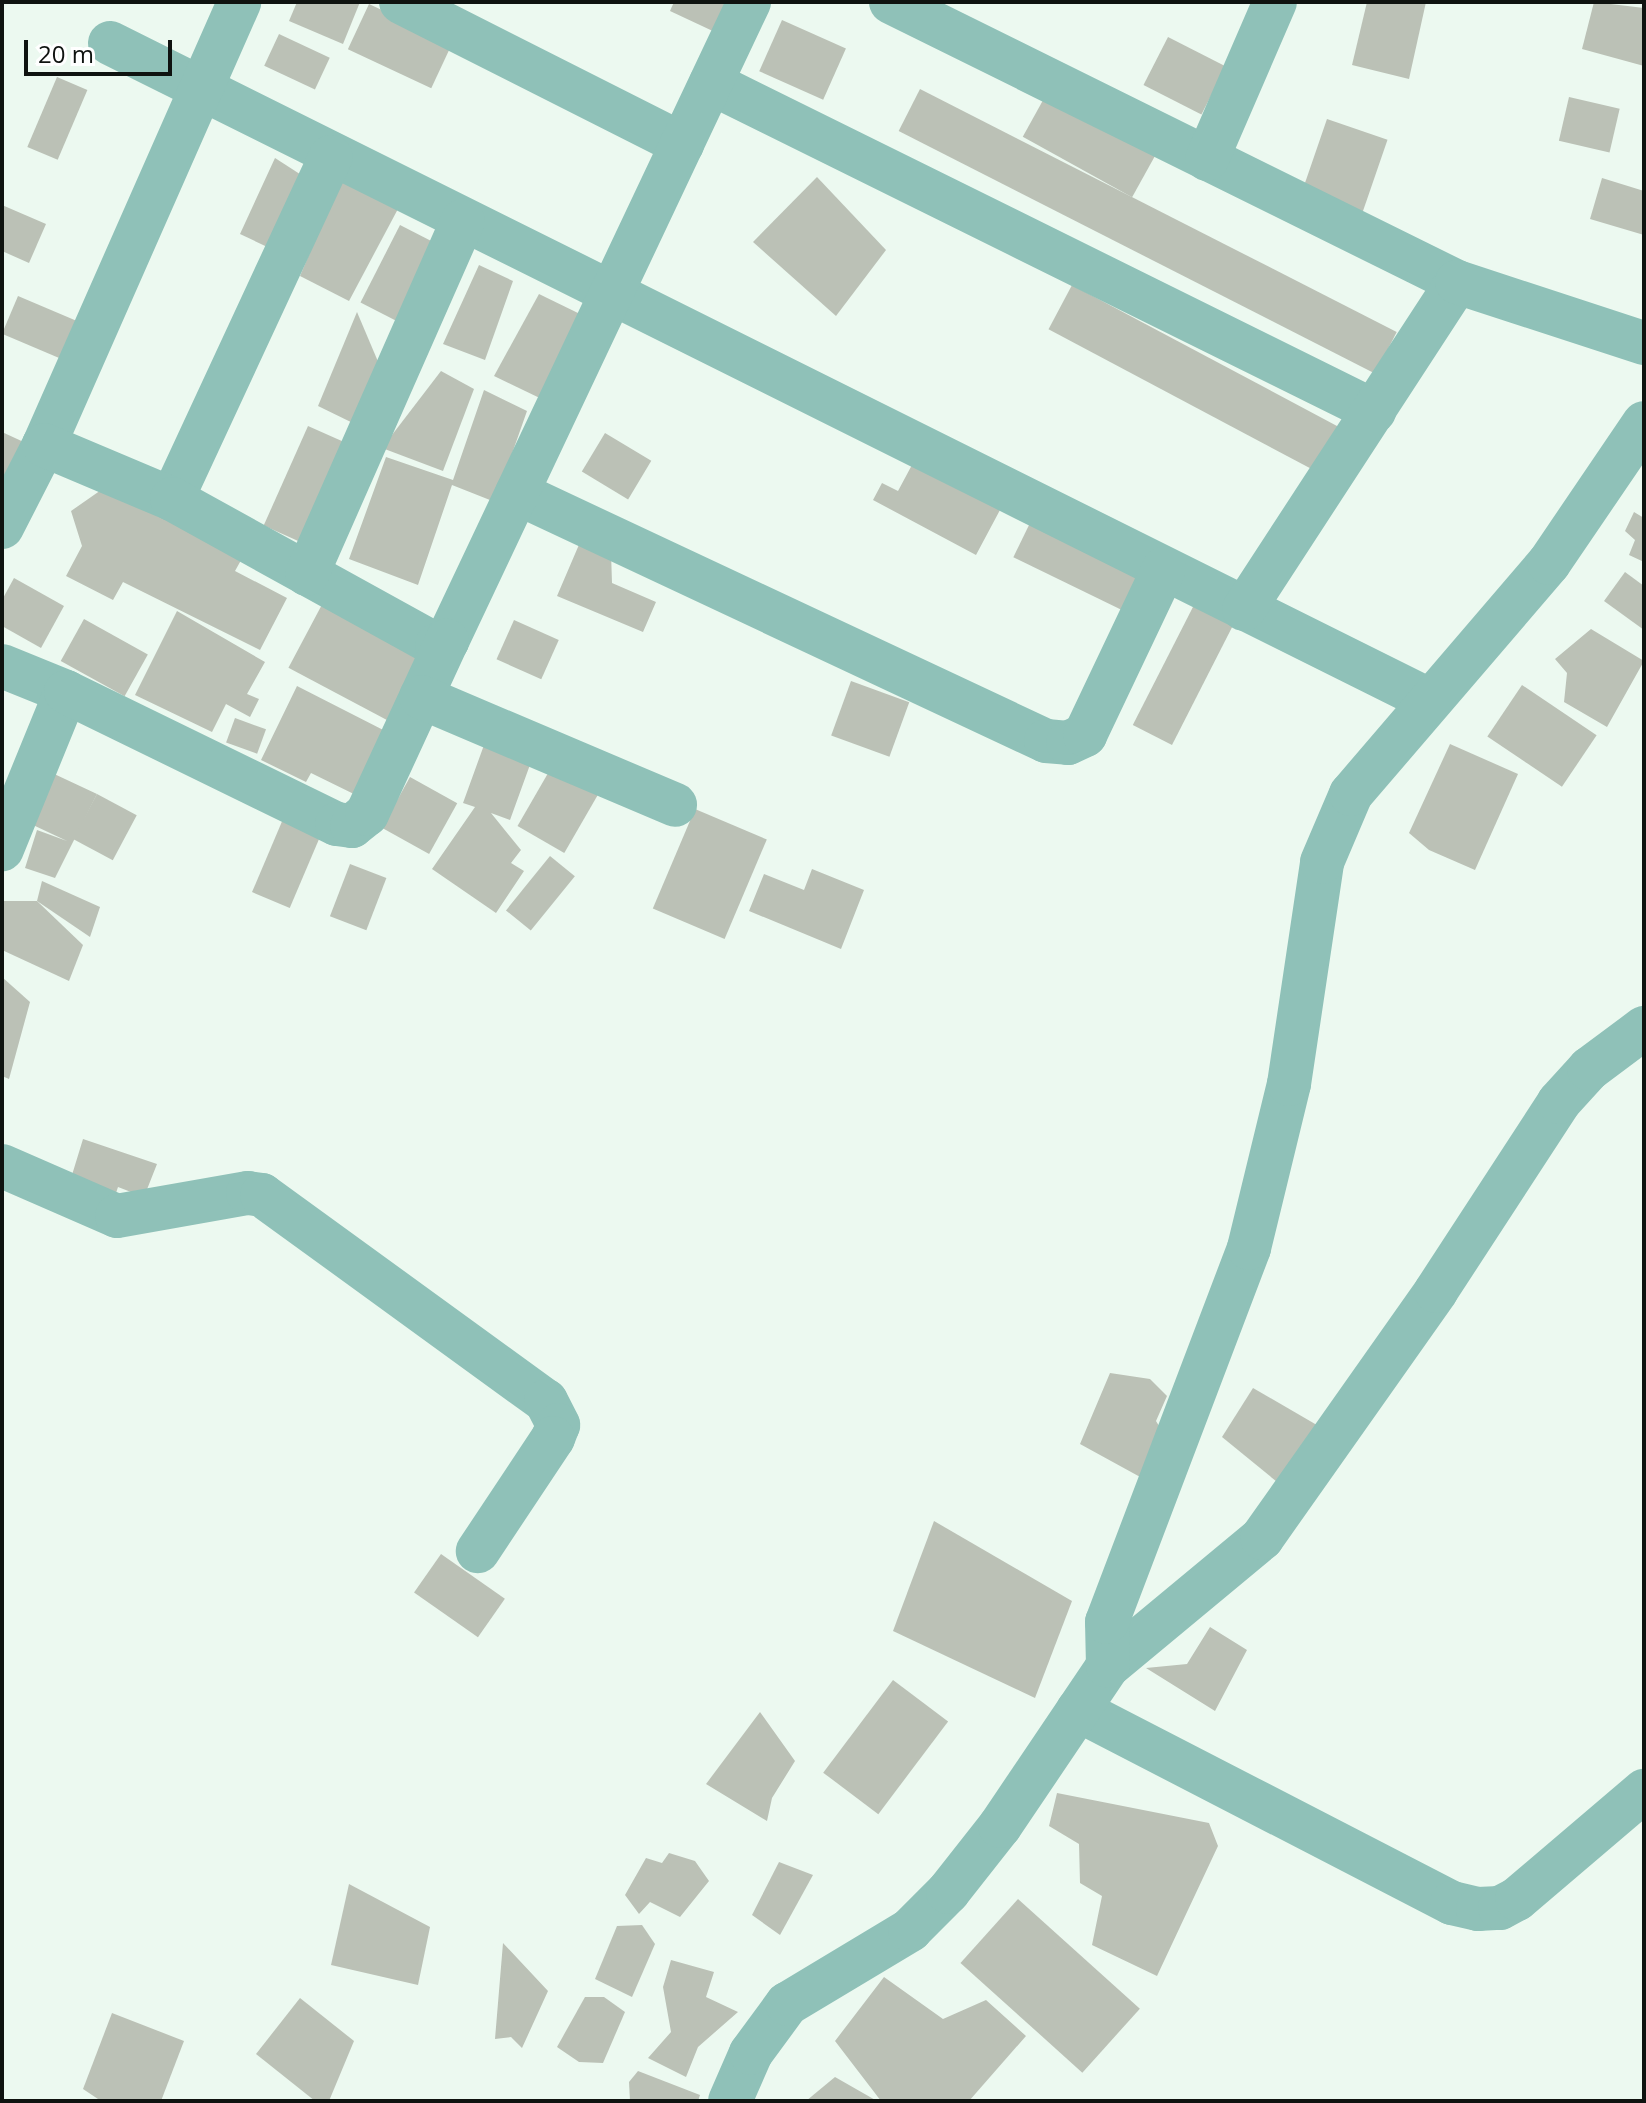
<!DOCTYPE html>
<style>
body{margin:0}
#map{position:relative;width:1646px;height:2103px;overflow:hidden;background:#ecf9f0;font-family:"Open Sans",sans-serif}
div>[style]{position:absolute}
[style*='--x']{left:calc(var(--x)*1px);top:calc(var(--y)*1px);width:calc(var(--w)*1px);rotate:calc(var(--a)*1deg)}
.building>*{inset:0;background:#bbc1b6;transform-origin:0 0}
.minor>*{height:44px;margin:-22px;padding:0 22px;transform-origin:22px;border-radius:22px;background:#8fc1b8}
span{translate:-50% -50%;white-space:nowrap;text-align:center;line-height:1.15;-webkit-text-stroke:6px #fff;paint-order:stroke}
.frame{position:absolute;inset:0;border:4px solid #0f1310;pointer-events:none}
.scale{position:absolute;left:24px;top:40px;width:148px;height:36px;box-sizing:border-box;border:4px solid #0f1310;border-top:0;padding-left:10px;font-size:24px;line-height:28px;white-space:nowrap;color:#0f1310;-webkit-text-stroke:6px #fff;paint-order:stroke}
</style>
<div id="map">
<div class="building">
<div style="clip-path:polygon(297px 2px,360px 2px,343px 44px,289px 21px)"></div>
<div style="clip-path:polygon(674px 2px,731px 2px,717px 33px,670px 11px)"></div>
<div style="clip-path:polygon(1367px 2px,1426px 2px,1409px 79px,1352px 65px)"></div>
<div style="clip-path:polygon(1594px 2px,1644px 8px,1644px 66px,1582px 49px)"></div>
<div style="left:369px;top:4px;width:92px;height:50px;rotate:25deg"></div>
<div style="left:782px;top:20px;width:70px;height:56px;rotate:24deg"></div>
<div style="left:279px;top:34px;width:56px;height:35px;rotate:25deg"></div>
<div style="left:1168px;top:37px;width:65px;height:54px;rotate:27deg"></div>
<div style="left:57px;top:77px;width:33px;height:76px;rotate:23deg"></div>
<div style="left:920px;top:89px;width:535px;height:47px;rotate:27deg"></div>
<div style="left:1047px;top:93px;width:125px;height:50px;rotate:29deg"></div>
<div style="left:1569px;top:97px;width:52px;height:45px;rotate:13deg"></div>
<div style="left:1327px;top:119px;width:64px;height:79px;rotate:19deg"></div>
<div style="clip-path:polygon(275px 158px,306px 178px,278px 252px,240px 234px)"></div>
<div style="clip-path:polygon(817px 177px,886px 250px,836px 316px,753px 242px)"></div>
<div style="clip-path:polygon(1602px 178px,1644px 191px,1644px 235px,1590px 219px)"></div>
<div style="clip-path:polygon(341px 179px,399px 207px,349px 301px,300px 276px)"></div>
<div style="clip-path:polygon(2px 205px,46px 224px,29px 263px,2px 251px)"></div>
<div style="left:400px;top:225px;width:46px;height:87px;rotate:27deg"></div>
<div style="clip-path:polygon(479px 265px,513px 281px,485px 360px,443px 344px)"></div>
<div style="left:1072px;top:285px;width:306px;height:50px;rotate:28deg"></div>
<div style="clip-path:polygon(539px 294px,580px 314px,548px 402px,494px 376px)"></div>
<div style="left:18px;top:296px;width:64px;height:41px;rotate:23deg"></div>
<div style="clip-path:polygon(357px 312px,382px 371px,359px 426px,318px 406px)"></div>
<div style="clip-path:polygon(441px 371px,474px 389px,443px 471px,382px 448px)"></div>
<div style="clip-path:polygon(484px 390px,527px 411px,495px 502px,452px 485px,418px 585px,349px 559px,386px 457px,453px 480px)"></div>
<div style="left:308px;top:426px;width:45px;height:109px;rotate:24deg"></div>
<div style="clip-path:polygon(2px 432px,28px 444px,2px 501px)"></div>
<div style="left:605px;top:433px;width:54px;height:45px;rotate:31deg"></div>
<div style="clip-path:polygon(913px 463px,1000px 510px,976px 555px,873px 500px,882px 483px,898px 491px)"></div>
<div style="clip-path:polygon(114px 481px,245px 553px,235px 571px,287px 598px,260px 650px,123px 582px,113px 600px,66px 576px,82px 546px,71px 511px)"></div>
<div style="clip-path:polygon(1634px 512px,1644px 518px,1644px 562px,1629px 555px,1635px 540px,1625px 531px)"></div>
<div style="left:1030px;top:523px;width:123px;height:38px;rotate:26deg"></div>
<div style="clip-path:polygon(581px 540px,611px 552px,612px 583px,656px 602px,643px 632px,557px 596px)"></div>
<div style="clip-path:polygon(1625px 572px,1644px 586px,1644px 630px,1604px 601px)"></div>
<div style="clip-path:polygon(14px 578px,64px 606px,41px 648px,2px 626px,2px 600px)"></div>
<div style="left:326px;top:597px;width:119px;height:80px;rotate:28deg"></div>
<div style="left:1195px;top:603px;width:44px;height:137px;rotate:27deg"></div>
<div style="clip-path:polygon(177px 611px,265px 662px,247px 694px,259px 699px,250px 717px,226px 704px,212px 732px,135px 695px)"></div>
<div style="left:84px;top:619px;width:73px;height:48px;rotate:29deg"></div>
<div style="left:514px;top:620px;width:49px;height:43px;rotate:24deg"></div>
<div style="clip-path:polygon(1591px 629px,1644px 661px,1607px 727px,1564px 702px,1567px 673px,1555px 659px)"></div>
<div style="left:851px;top:681px;width:62px;height:58px;rotate:20deg"></div>
<div style="left:1522px;top:685px;width:90px;height:62px;rotate:34deg"></div>
<div style="clip-path:polygon(297px 686px,395px 736px,364px 799px,311px 773px,306px 782px,261px 760px)"></div>
<div style="left:235px;top:718px;width:33px;height:26px;rotate:20deg"></div>
<div style="clip-path:polygon(1450px 744px,1518px 774px,1475px 870px,1429px 850px,1409px 833px)"></div>
<div style="clip-path:polygon(484px 745px,531px 762px,510px 820px,491px 813px,521px 850px,511px 863px,524px 871px,496px 913px,432px 869px,475px 807px,463px 803px)"></div>
<div style="left:551px;top:768px;width:54px;height:67px;rotate:30deg"></div>
<div style="clip-path:polygon(50px 772px,97px 794px,55px 878px,25px 868px,37px 830px,67px 841px,33px 825px)"></div>
<div style="left:410px;top:777px;width:54px;height:58px;rotate:29deg"></div>
<div style="left:97px;top:794px;width:45px;height:51px;rotate:28deg"></div>
<div style="left:695px;top:809px;width:78px;height:108px;rotate:23deg"></div>
<div style="left:286px;top:812px;width:41px;height:87px;rotate:23deg"></div>
<div style="left:550px;top:856px;width:32px;height:70px;rotate:39deg"></div>
<div style="left:350px;top:864px;width:39px;height:56px;rotate:21deg"></div>
<div style="clip-path:polygon(812px 869px,864px 890px,841px 949px,749px 911px,764px 874px,804px 890px)"></div>
<div style="clip-path:polygon(42px 881px,100px 907px,90px 937px,37px 901px)"></div>
<div style="clip-path:polygon(2px 901px,37px 901px,83px 945px,69px 981px,2px 950px)"></div>
<div style="clip-path:polygon(2px 977px,30px 1002px,9px 1079px,2px 1076px)"></div>
<div style="clip-path:polygon(83px 1139px,157px 1164px,144px 1197px,118px 1187px,111px 1208px,68px 1188px)"></div>
<div style="clip-path:polygon(1110px 1373px,1150px 1379px,1167px 1396px,1156px 1421px,1162px 1431px,1142px 1478px,1080px 1444px)"></div>
<div style="clip-path:polygon(1253px 1388px,1322px 1428px,1282px 1486px,1222px 1437px)"></div>
<div style="clip-path:polygon(934px 1521px,1072px 1601px,1035px 1698px,893px 1631px)"></div>
<div style="left:441px;top:1554px;width:78px;height:47px;rotate:35deg"></div>
<div style="clip-path:polygon(1210px 1627px,1247px 1650px,1215px 1711px,1146px 1668px,1187px 1664px)"></div>
<div style="left:893px;top:1680px;width:69px;height:116px;rotate:37deg"></div>
<div style="clip-path:polygon(760px 1712px,795px 1761px,772px 1798px,767px 1821px,706px 1784px)"></div>
<div style="clip-path:polygon(1057px 1793px,1209px 1823px,1218px 1846px,1157px 1976px,1092px 1945px,1102px 1896px,1080px 1883px,1079px 1844px,1049px 1826px)"></div>
<div style="clip-path:polygon(669px 1853px,695px 1861px,709px 1881px,680px 1917px,650px 1902px,639px 1914px,625px 1895px,646px 1858px,662px 1863px)"></div>
<div style="clip-path:polygon(779px 1862px,813px 1875px,780px 1935px,752px 1915px)"></div>
<div style="clip-path:polygon(349px 1884px,430px 1927px,418px 1985px,331px 1965px)"></div>
<div style="left:1018px;top:1899px;width:164px;height:86px;rotate:42deg"></div>
<div style="clip-path:polygon(642px 1925px,655px 1944px,632px 1997px,595px 1979px,617px 1926px)"></div>
<div style="clip-path:polygon(503px 1943px,548px 1991px,522px 2048px,511px 2037px,495px 2039px)"></div>
<div style="clip-path:polygon(671px 1960px,714px 1972px,706px 1997px,738px 2012px,698px 2047px,686px 2077px,648px 2058px,671px 2032px,663px 1987px)"></div>
<div style="clip-path:polygon(884px 1977px,943px 2019px,986px 2000px,1026px 2036px,969px 2101px,881px 2101px,835px 2041px)"></div>
<div style="clip-path:polygon(585px 1997px,604px 1997px,625px 2012px,603px 2063px,579px 2062px,557px 2047px)"></div>
<div style="clip-path:polygon(300px 1998px,354px 2041px,329px 2101px,315px 2101px,256px 2054px)"></div>
<div style="clip-path:polygon(112px 2013px,184px 2041px,161px 2101px,101px 2101px,83px 2089px)"></div>
<div style="clip-path:polygon(638px 2071px,700px 2095px,698px 2101px,630px 2101px,629px 2082px)"></div>
<div style="clip-path:polygon(835px 2077px,877px 2101px,806px 2101px)"></div>
</div>
<div class="minor">
<div style="--x:401;--y:2;--w:315;--a:26.8"></div>
<div style="--x:891;--y:2;--w:631;--a:26.32"></div>
<div style="--x:110;--y:43;--w:1474;--a:26.48"></div>
<div style="--x:711;--y:83;--w:740;--a:26.32"></div>
<div style="--x:1207;--y:159;--w:171;--a:-66.6"></div>
<div style="--x:44;--y:445;--w:484;--a:-66.2"></div>
<div style="--x:517;--y:493;--w:584;--a:25.12"></div>
<div style="--x:1046;--y:741;--w:22;--a:5"></div>
<div style="--x:1068;--y:743;--w:19;--a:-25"></div>
<div style="--x:1085;--y:735;--w:184;--a:-64.6"></div>
<div style="--x:172;--y:499;--w:377;--a:-65.1"></div>
<div style="--x:2;--y:527;--w:92;--a:-62.9"></div>
<div style="--x:44;--y:445;--w:139;--a:22.9"></div>
<div style="--x:172;--y:499;--w:303;--a:28.9"></div>
<div style="--x:437;--y:645;--w:11;--a:-22"></div>
<div style="--x:447;--y:641;--w:707;--a:-64.7"></div>
<div style="--x:307;--y:574;--w:386;--a:-66.2"></div>
<div style="--x:1244;--y:609;--w:390;--a:-56.9"></div>
<div style="--x:1457;--y:282;--w:197;--a:18.1"></div>
<div style="--x:2;--y:666;--w:69;--a:22.1"></div>
<div style="--x:66;--y:692;--w:170;--a:112.2"></div>
<div style="--x:66;--y:692;--w:301;--a:26"></div>
<div style="--x:337;--y:824;--w:15;--a:8"></div>
<div style="--x:352;--y:826;--w:19;--a:-39"></div>
<div style="--x:367;--y:814;--w:191;--a:-65.2"></div>
<div style="--x:421;--y:697;--w:276;--a:23"></div>
<div style="--x:2;--y:1166;--w:125;--a:23.5"></div>
<div style="--x:117;--y:1216;--w:133;--a:-10"></div>
<div style="--x:248;--y:1193;--w:14;--a:8"></div>
<div style="--x:262;--y:1195;--w:351;--a:36"></div>
<div style="--x:546;--y:1401;--w:27;--a:63"></div>
<div style="--x:558;--y:1425;--w:14;--a:111"></div>
<div style="--x:553;--y:1438;--w:136;--a:123.6"></div>
<div style="--x:1108;--y:1666;--w:200;--a:-39.7"></div>
<div style="--x:1262;--y:1538;--w:302;--a:-54.8"></div>
<div style="--x:1436;--y:1291;--w:225;--a:-56.9"></div>
<div style="--x:1559;--y:1102;--w:45;--a:-47.7"></div>
<div style="--x:1589;--y:1069;--w:69;--a:-36.7"></div>
<div style="--x:1078;--y:1710;--w:421;--a:27.3"></div>
<div style="--x:1452;--y:1903;--w:27;--a:13"></div>
<div style="--x:1478;--y:1909;--w:22;--a:-3"></div>
<div style="--x:1500;--y:1908;--w:19;--a:-28"></div>
<div style="--x:1517;--y:1899;--w:167;--a:-40.4"></div>
<div style="--x:730;--y:2101;--w:52;--a:-66.4"></div>
<div style="--x:751;--y:2053;--w:61;--a:-53.7"></div>
<div style="--x:787;--y:2004;--w:144;--a:-31"></div>
<div style="--x:910;--y:1930;--w:54;--a:-45"></div>
<div style="--x:948;--y:1892;--w:84;--a:-51.8"></div>
<div style="--x:1000;--y:1826;--w:193;--a:-56"></div>
<div style="--x:1108;--y:1666;--w:44;--a:-91.3"></div>
<div style="--x:1107;--y:1622;--w:400;--a:-69.2"></div>
<div style="--x:1249;--y:1248;--w:169;--a:-76.3"></div>
<div style="--x:1289;--y:1084;--w:224;--a:-81.5"></div>
<div style="--x:1322;--y:862;--w:74;--a:-66.9"></div>
<div style="--x:1351;--y:794;--w:304;--a:-49.4"></div>
<div style="--x:1549;--y:563;--w:169;--a:-55.8"></div>
</div>
<div class="frame"></div>
<div class="scale">20 m</div>
</div>
